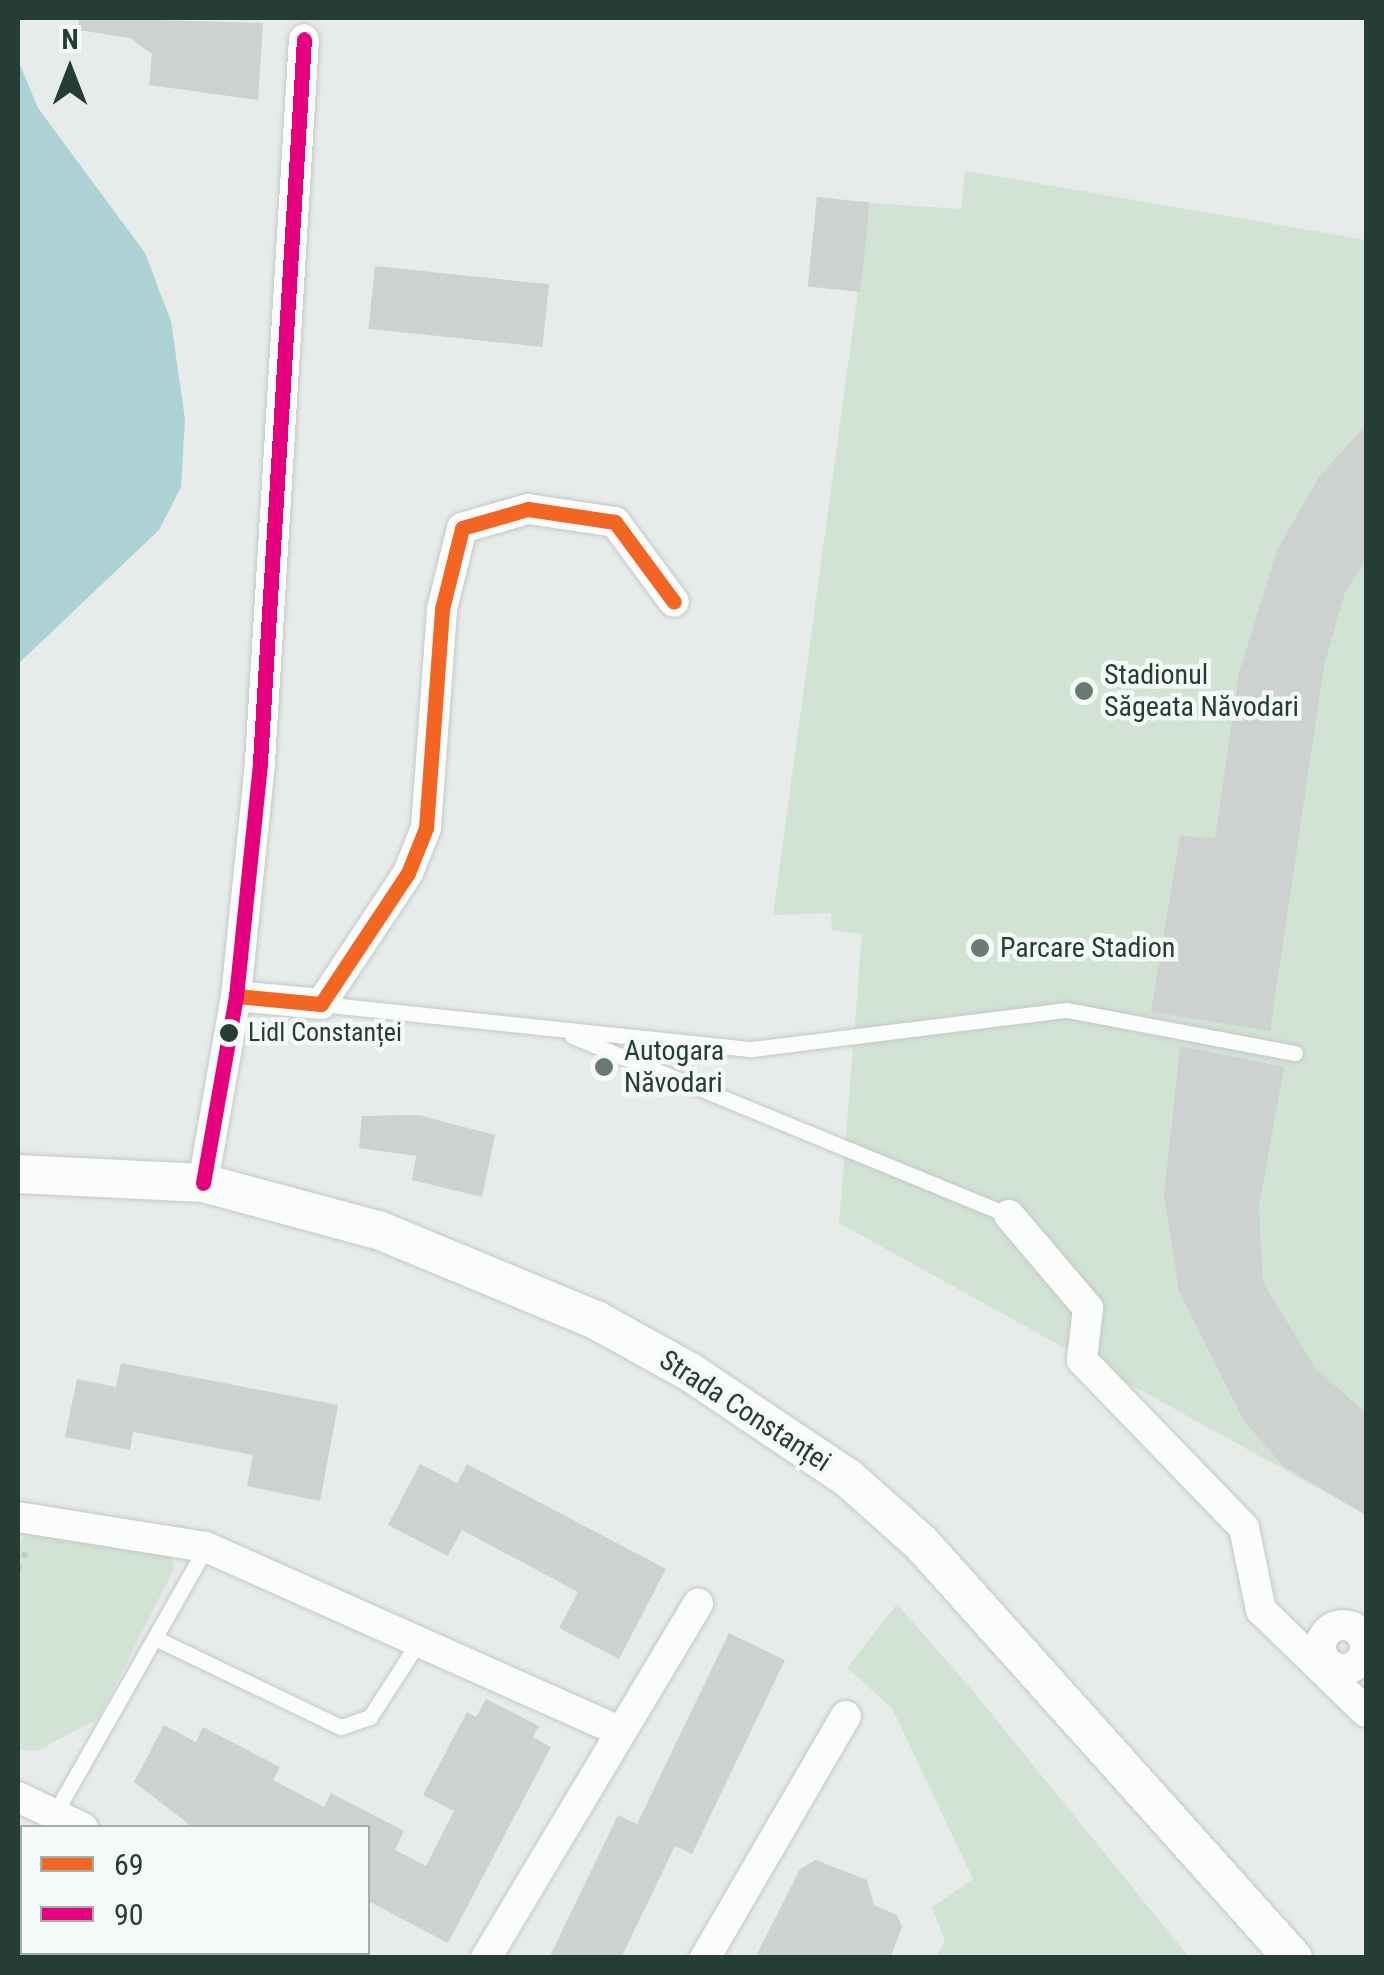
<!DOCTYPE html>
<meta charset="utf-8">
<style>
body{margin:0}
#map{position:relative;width:1384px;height:1975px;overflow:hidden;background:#e7ebe9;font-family:"Roboto Condensed",sans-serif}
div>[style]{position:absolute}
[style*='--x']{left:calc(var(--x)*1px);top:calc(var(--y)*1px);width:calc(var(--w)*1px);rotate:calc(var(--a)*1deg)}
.green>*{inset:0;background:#d2e2d5}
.water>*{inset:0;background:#acd2d5}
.building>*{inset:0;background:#cdd2d0;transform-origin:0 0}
.path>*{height:6px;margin-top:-3px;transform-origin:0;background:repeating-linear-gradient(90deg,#c2cac6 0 5px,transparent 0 13px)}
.roads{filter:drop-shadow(0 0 2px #c4c8c6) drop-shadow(0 0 2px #c4c8c6)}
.service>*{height:15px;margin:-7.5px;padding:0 7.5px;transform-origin:7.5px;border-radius:7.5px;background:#fbfcfc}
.minor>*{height:30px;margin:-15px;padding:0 15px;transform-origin:15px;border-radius:15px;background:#fbfcfc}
.minor>.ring{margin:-15px;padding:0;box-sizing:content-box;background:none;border:30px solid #fbfcfc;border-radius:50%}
.tertiary>*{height:38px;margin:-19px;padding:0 19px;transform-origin:19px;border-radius:19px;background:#fbfcfc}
.bus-1>*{height:15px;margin:-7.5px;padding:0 7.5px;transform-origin:7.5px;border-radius:7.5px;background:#f26522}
.bus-2>*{height:15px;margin:-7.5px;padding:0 7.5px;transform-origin:7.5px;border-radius:7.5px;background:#e5007d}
.dots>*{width:28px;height:28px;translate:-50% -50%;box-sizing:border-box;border:5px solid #f5f9f7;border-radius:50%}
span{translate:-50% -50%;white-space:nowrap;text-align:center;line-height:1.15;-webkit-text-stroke:9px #f5f9f7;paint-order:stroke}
.bus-label{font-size:26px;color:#263d35}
.left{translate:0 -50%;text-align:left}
.poi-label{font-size:28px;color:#263d35}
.street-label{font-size:28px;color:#263d35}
.frame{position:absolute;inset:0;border:20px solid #263d35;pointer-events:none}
.legend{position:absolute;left:20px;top:1825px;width:350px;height:130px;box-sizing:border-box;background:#f5f9f7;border:2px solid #a2aea9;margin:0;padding:12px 18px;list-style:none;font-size:30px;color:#263d35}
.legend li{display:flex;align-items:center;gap:20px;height:50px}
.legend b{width:50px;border:2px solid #a2aea9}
.north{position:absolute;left:20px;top:20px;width:100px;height:100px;-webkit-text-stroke:8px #f5f9f7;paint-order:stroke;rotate:0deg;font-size:28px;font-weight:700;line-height:40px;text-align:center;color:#263d35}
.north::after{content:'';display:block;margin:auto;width:35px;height:45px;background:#263d35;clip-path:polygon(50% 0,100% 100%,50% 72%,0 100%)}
</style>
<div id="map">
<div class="green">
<div style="clip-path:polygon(965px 171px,1366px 240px,1366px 1515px,839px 1223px,862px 934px,832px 930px,831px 913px,773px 915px,870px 203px,961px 209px)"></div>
<div style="clip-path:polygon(28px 1528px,170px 1555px,175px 1567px,98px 1719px,37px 1751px,18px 1749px,18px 1547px)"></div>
<div style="clip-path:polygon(897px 1604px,973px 1691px,1189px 1957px,936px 1957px,945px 1941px,932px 1907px,973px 1879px,892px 1708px,847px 1668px)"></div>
</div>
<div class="water">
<div style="clip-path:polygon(18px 60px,38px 108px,145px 253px,171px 321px,185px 420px,181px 487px,159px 530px,18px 664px)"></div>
</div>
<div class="building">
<div style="clip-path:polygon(79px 18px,263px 23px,258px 100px,149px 85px,152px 54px,130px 38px,78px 30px)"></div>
<div style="left:817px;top:197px;width:53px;height:90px;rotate:6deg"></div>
<div style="left:375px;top:266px;width:175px;height:63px;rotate:6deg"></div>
<div style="clip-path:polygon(1366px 425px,1366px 560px,1345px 592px,1324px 666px,1270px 1031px,1151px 1012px,1180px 836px,1215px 838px,1239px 673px,1277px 550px,1319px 477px)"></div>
<div style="clip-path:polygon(1180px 1046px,1284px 1067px,1259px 1207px,1263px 1282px,1315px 1368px,1366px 1413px,1366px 1515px,1283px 1466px,1244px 1421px,1179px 1292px,1164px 1195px)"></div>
<div style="clip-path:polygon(418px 1115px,495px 1135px,482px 1197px,412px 1180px,416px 1156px,359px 1148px,362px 1116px)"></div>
<div style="clip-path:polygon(121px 1363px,338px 1405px,320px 1501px,247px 1486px,253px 1455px,133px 1432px,130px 1450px,65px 1437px,77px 1379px,116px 1387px)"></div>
<div style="clip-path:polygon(420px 1464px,457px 1483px,467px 1464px,666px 1569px,619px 1659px,559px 1628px,578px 1592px,462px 1530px,448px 1556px,388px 1525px)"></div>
<div style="clip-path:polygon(729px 1633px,785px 1660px,692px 1854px,675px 1846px,621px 1958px,549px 1958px,618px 1815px,637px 1824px)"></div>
<div style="clip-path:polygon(486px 1699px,539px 1726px,533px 1737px,551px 1747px,448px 1943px,368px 1901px,368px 1828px,194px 1828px,134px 1782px,164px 1725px,196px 1742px,203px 1727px,280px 1767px,273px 1780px,324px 1807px,331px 1793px,404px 1831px,395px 1850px,426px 1866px,454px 1811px,423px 1795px,467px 1712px,476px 1717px)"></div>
<div style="clip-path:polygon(816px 1860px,867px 1880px,874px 1905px,897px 1915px,902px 1927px,890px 1958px,755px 1958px,800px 1869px)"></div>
<div style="clip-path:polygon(22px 1918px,22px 1952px,287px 1958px,23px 1958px,18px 1954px)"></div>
</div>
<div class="path">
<div style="--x:18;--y:1569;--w:19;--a:-65"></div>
</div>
<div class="roads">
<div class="service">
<div style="--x:321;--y:1004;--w:433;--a:6"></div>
<div style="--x:752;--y:1049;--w:317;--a:-7.1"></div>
<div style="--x:1067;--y:1010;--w:232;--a:10.7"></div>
<div style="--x:572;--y:1036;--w:472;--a:22.3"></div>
<div style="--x:157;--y:1639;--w:204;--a:25.6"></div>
<div style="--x:341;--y:1727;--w:31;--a:-19"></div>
<div style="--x:370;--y:1717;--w:90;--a:-57.2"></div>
<div style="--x:55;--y:1813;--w:306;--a:-60.4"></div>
</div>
<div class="minor">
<div style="--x:236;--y:996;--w:85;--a:5.4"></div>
<div style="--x:321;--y:1004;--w:157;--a:-56.4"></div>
<div style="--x:408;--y:873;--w:48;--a:-68.2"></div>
<div style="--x:426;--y:828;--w:220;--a:-85.8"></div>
<div style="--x:442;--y:609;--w:83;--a:-76.1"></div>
<div style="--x:462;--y:528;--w:69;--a:-16.1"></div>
<div style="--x:528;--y:509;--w:88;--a:8.5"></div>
<div style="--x:615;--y:522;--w:99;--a:53.6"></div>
<div style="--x:203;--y:1183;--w:190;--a:-80"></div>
<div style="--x:236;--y:996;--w:235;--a:-84.1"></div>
<div style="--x:260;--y:762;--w:724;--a:-86.52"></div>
<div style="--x:1009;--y:1215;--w:122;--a:49.7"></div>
<div style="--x:1088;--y:1308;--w:52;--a:96.6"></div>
<div style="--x:1082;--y:1360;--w:233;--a:46"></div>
<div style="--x:1244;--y:1528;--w:84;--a:78.3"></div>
<div style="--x:1261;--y:1610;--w:146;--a:44.2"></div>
<div style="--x:18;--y:1517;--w:190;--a:9.1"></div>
<div style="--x:206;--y:1547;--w:453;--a:24"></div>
<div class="ring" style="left:1321px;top:1625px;width:14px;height:14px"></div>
<div style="--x:18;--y:1797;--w:72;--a:25.5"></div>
<div style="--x:325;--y:1952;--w:12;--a:31"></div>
<div style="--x:486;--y:1958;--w:413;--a:-59.1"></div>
<div style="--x:705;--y:1958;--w:280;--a:-59.8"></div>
</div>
<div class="tertiary">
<div style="--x:18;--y:1174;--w:185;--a:2.8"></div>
<div style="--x:203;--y:1183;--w:184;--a:15.1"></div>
<div style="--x:381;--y:1231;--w:233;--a:22.5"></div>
<div style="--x:596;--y:1320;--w:107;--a:29"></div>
<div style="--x:690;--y:1372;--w:190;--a:33.9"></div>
<div style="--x:848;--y:1478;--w:99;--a:41.7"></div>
<div style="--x:922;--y:1544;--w:556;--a:48.14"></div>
</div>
</div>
<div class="bus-1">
<div style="--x:236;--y:996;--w:85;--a:5.4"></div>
<div style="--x:321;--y:1004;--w:157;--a:-56.4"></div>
<div style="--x:408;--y:873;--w:48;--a:-68.2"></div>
<div style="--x:426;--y:828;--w:220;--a:-85.8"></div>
<div style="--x:442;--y:609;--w:83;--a:-76.1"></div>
<div style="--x:462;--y:528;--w:69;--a:-16.1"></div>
<div style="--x:528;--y:509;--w:88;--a:8.5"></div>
<div style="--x:615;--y:522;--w:99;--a:53.6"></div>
</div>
<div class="bus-2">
<div style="--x:203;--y:1183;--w:190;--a:-80"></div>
<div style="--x:236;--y:996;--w:235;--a:-84.1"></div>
<div style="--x:260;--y:762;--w:724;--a:-86.52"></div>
</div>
<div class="dots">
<div style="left:1084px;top:691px;background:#6a7a74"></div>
<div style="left:980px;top:948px;background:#6a7a74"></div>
<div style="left:229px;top:1033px;background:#263d35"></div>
<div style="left:604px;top:1067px;background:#6a7a74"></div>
</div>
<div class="bus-label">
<span class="left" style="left:248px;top:1033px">Lidl Constanței</span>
</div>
<div class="poi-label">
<span class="left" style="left:1104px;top:691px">Stadionul<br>Săgeata Năvodari</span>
<span class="left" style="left:1000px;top:948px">Parcare Stadion</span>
<span class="left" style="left:624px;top:1067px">Autogara<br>Năvodari</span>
</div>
<div class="street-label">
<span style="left:745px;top:1411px;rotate:33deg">Strada Constanței</span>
</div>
<div class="frame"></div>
<ul class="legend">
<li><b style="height:12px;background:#f26522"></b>69</li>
<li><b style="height:12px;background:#e5007d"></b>90</li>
</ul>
<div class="north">N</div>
</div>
